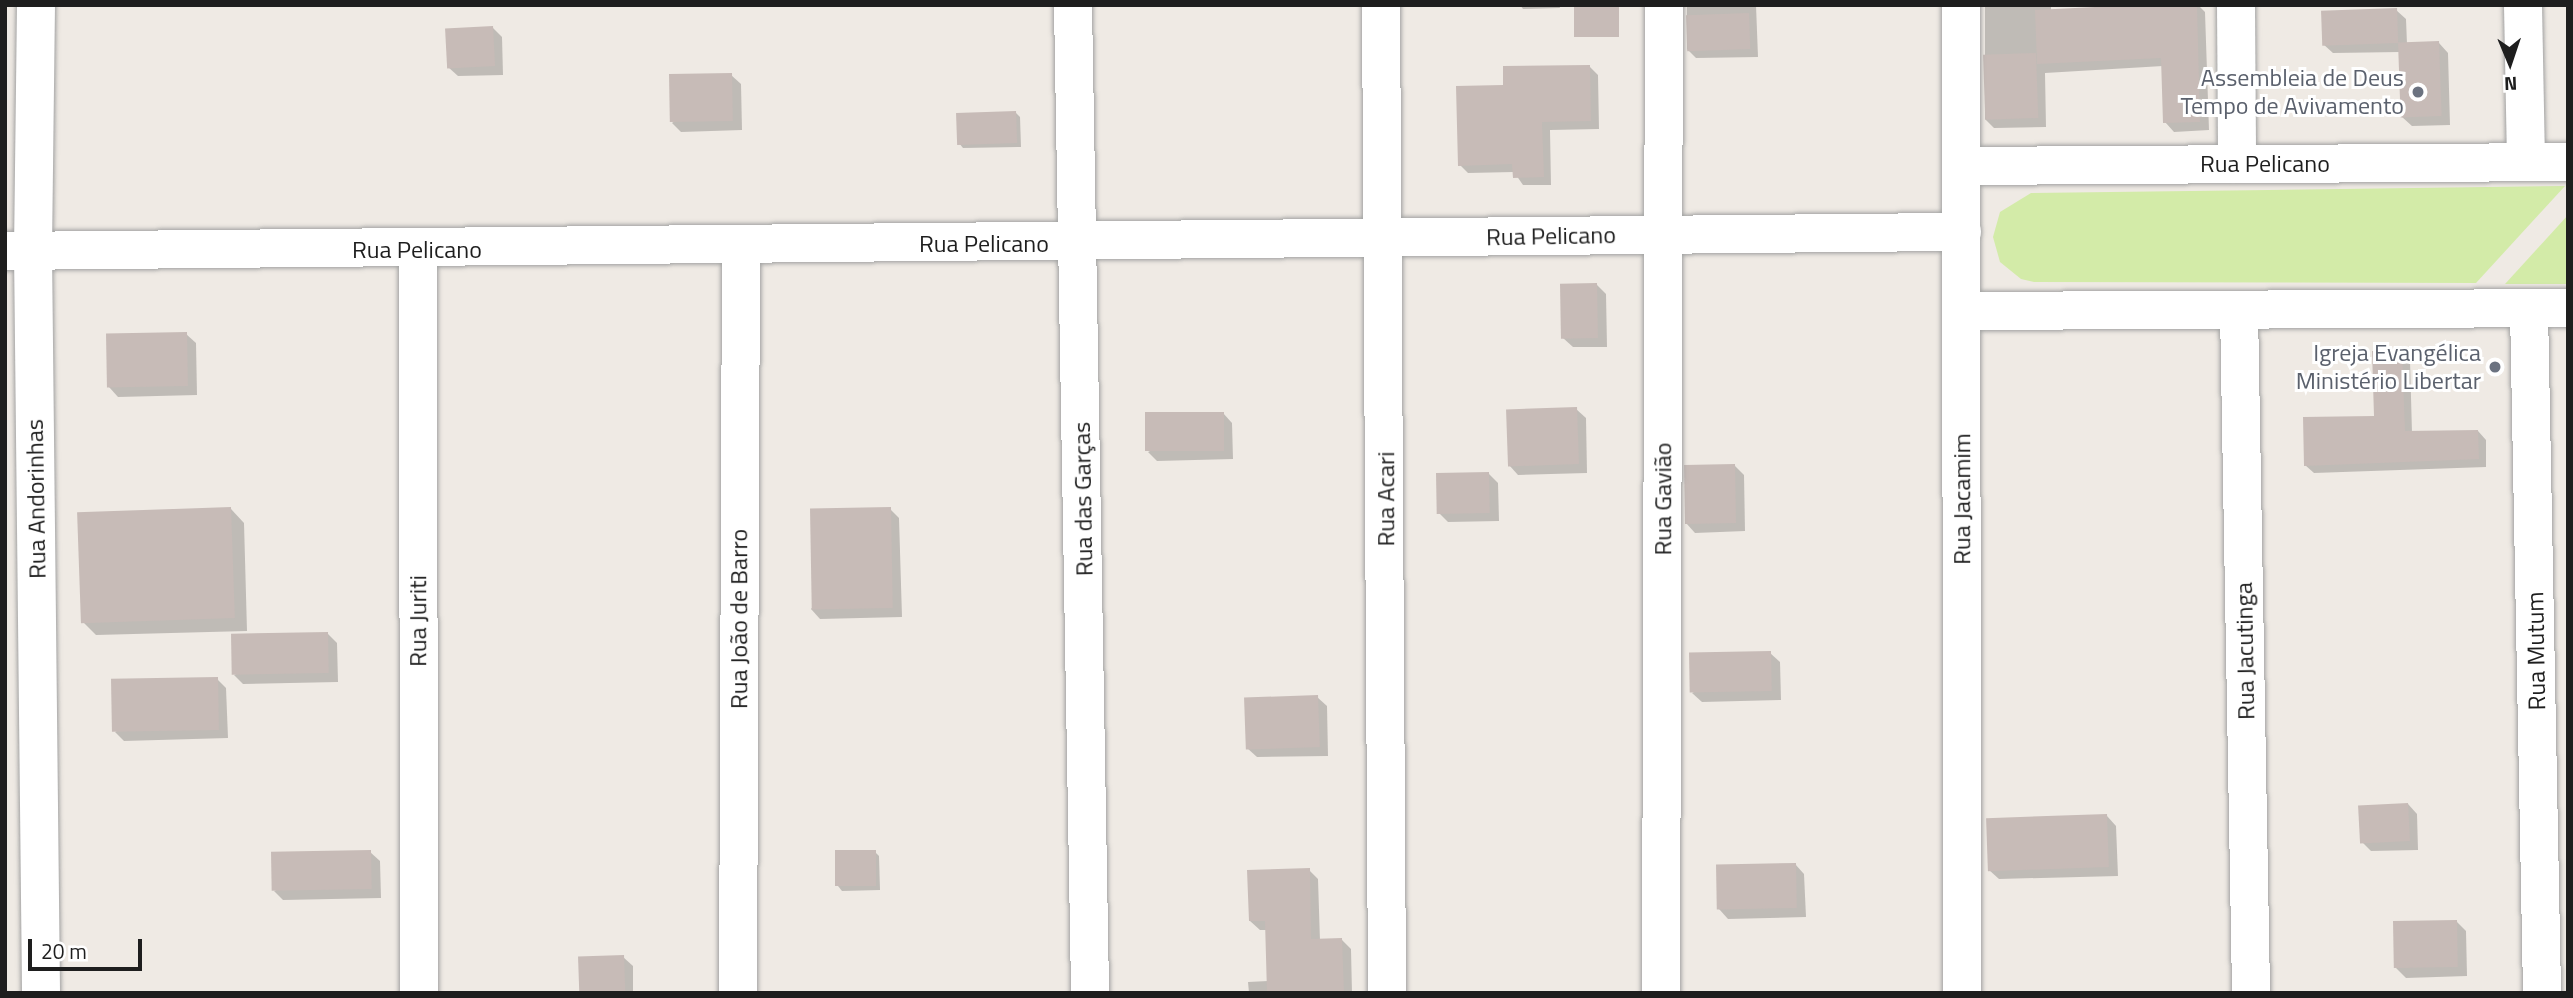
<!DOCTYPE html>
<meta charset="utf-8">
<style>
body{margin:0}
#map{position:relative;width:2573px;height:998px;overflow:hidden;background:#efeae4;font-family:"Titillium Web",sans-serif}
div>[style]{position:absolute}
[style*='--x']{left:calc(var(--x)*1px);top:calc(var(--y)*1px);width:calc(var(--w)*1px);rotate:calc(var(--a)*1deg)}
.grass>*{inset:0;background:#d3eba8}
.shadow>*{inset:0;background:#0003}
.building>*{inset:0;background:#c7bbb7;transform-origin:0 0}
.roads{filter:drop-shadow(0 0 2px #a2a2a2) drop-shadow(0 0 2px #a2a2a2)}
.minor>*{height:38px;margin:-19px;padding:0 19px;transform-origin:19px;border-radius:19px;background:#fff}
.dots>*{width:19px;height:19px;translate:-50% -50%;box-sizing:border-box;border:4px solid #fff;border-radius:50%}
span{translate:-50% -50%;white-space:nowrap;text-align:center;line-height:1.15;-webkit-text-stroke:6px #fff;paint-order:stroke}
.worship-label{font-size:24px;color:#5b616d}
.right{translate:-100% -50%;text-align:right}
.street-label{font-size:24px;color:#1e1e1e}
.frame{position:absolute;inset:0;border:7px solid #1e1e1e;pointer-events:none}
.north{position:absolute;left:2475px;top:28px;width:70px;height:70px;-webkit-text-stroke:5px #fff;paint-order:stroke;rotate:178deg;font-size:19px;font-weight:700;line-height:28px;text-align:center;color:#1e1e1e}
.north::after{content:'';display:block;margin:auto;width:24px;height:32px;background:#1e1e1e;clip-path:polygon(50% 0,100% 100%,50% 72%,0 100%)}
.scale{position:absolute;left:28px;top:939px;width:114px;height:32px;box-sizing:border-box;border:4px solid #1e1e1e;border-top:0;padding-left:9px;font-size:21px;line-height:24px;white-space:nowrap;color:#1e1e1e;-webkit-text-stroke:5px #fff;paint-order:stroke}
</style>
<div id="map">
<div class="grass">
<div style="clip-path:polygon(2565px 186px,2476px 283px,2034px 282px,2021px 279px,2000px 262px,1993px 237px,2000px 212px,2031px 193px)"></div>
<div style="clip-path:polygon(2568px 215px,2568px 284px,2505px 284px)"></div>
</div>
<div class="shadow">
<div style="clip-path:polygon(1520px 5px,1559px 5px,1560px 8px,1523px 9px)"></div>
<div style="clip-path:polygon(1687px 5px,1756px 5px,1758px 57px,1696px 58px,1687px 49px)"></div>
<div style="clip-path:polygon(1985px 5px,2051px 5px,2051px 11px,2198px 5px,2205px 12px,2209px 130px,2174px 132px,2165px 122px,2163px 66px,2045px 73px,2046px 127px,1994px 128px,1985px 119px)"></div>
<div style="clip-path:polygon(2396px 10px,2406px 19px,2407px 44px,2439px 43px,2448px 53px,2450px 125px,2412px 126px,2402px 117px,2400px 52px,2333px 53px,2323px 44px)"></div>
<div style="clip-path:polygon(493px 28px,502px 37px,503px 75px,458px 76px,448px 67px)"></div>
<div style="clip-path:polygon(1589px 66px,1598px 75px,1599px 129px,1550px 130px,1551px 185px,1523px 185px,1514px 172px,1468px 173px,1460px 165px,1505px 86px)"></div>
<div style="clip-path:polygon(731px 75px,741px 84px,742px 130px,681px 132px,672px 123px)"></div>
<div style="clip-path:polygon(1016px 113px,1020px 117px,1021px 147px,963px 148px,959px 143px)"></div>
<div style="clip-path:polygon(1596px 284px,1606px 294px,1607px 347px,1573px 347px,1563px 338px)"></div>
<div style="clip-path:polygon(186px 334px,196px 343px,197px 395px,118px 397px,109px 387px)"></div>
<div style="clip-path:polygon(2401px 352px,2410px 360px,2412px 433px,2478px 431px,2486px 440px,2486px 467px,2314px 473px,2305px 465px,2375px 417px)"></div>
<div style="clip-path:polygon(1576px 409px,1586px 418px,1587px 473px,1518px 475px,1509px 465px)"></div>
<div style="clip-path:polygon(1223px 413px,1232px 423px,1233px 459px,1157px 461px,1148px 452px)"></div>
<div style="clip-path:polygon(1735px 466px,1744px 475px,1745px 531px,1695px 533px,1686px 523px)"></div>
<div style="clip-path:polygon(1488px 473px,1498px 483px,1499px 521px,1448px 522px,1439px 513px)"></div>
<div style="clip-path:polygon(231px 509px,244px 523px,247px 631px,96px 635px,82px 621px)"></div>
<div style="clip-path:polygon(890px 509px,899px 518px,902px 617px,820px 619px,811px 609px)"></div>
<div style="clip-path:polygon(328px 634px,337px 643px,338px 682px,243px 684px,234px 675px)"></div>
<div style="clip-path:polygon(1770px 653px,1780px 662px,1781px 700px,1702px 702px,1692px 693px)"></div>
<div style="clip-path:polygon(217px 679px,226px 688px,228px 738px,124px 741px,115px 732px)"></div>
<div style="clip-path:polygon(1317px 697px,1327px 706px,1328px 756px,1257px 757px,1247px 748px)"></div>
<div style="clip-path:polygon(2408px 804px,2417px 814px,2418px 850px,2371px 851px,2361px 841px)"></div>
<div style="clip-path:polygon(2107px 816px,2116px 826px,2118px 876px,1999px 879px,1989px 870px)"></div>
<div style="clip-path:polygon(370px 852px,380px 861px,381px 898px,283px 900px,274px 891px)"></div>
<div style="clip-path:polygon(875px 852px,879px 856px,880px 890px,842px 891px,838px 886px)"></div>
<div style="clip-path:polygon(1795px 864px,1804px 874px,1806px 917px,1728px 919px,1719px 909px)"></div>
<div style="clip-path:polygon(1309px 870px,1318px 879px,1320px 941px,1342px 940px,1351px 949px,1352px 993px,1249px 993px,1248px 982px,1268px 981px,1267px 930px,1260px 930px,1250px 921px)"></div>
<div style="clip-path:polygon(2456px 921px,2466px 931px,2467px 976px,2406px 978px,2396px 968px)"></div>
<div style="clip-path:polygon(623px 957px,633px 966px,633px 993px,581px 993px)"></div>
</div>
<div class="building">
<div style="left:1574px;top:5px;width:45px;height:32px"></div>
<div style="clip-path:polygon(2135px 5px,2197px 5px,2200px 122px,2163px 123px,2161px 58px,2037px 64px,2035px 10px)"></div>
<div style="left:2397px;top:8px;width:35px;height:76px;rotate:88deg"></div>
<div style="left:1749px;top:13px;width:36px;height:63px;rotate:88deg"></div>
<div style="left:493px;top:26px;width:40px;height:48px;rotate:87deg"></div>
<div style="left:2439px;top:41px;width:75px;height:41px;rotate:88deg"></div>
<div style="left:2036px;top:53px;width:65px;height:53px;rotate:88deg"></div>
<div style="clip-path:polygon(1590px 65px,1591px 121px,1542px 122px,1544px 177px,1513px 178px,1512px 164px,1458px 166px,1456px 86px,1503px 85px,1503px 66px)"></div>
<div style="left:732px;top:73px;width:48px;height:63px;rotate:89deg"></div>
<div style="left:1016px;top:111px;width:32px;height:60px;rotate:88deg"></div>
<div style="left:1597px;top:283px;width:55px;height:37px;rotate:89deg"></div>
<div style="left:187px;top:332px;width:54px;height:81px;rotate:89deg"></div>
<div style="clip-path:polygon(2402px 350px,2405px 431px,2478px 430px,2479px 459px,2304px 466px,2303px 417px,2374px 416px,2372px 351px)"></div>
<div style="left:1577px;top:407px;width:57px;height:71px;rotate:88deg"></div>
<div style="left:1224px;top:412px;width:39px;height:79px;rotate:90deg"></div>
<div style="left:1735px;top:464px;width:59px;height:51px;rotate:89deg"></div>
<div style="left:1489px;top:472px;width:41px;height:53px;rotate:89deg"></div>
<div style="left:231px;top:507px;width:111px;height:154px;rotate:88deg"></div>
<div style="left:891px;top:507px;width:101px;height:81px;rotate:89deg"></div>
<div style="left:328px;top:632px;width:41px;height:97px;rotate:89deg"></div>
<div style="left:1771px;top:651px;width:40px;height:82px;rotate:89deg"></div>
<div style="left:218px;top:677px;width:53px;height:107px;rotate:89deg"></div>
<div style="left:1318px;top:695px;width:52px;height:74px;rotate:88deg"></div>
<div style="left:2408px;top:803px;width:38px;height:50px;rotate:87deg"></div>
<div style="left:2107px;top:814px;width:53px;height:121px;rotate:88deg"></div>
<div style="left:371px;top:850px;width:39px;height:100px;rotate:89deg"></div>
<div style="left:876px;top:850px;width:36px;height:41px;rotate:90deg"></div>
<div style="left:1796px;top:863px;width:45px;height:80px;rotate:89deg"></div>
<div style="clip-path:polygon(1310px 868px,1311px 939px,1342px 938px,1344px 993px,1267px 993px,1265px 921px,1249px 921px,1247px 870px)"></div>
<div style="left:2457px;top:920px;width:47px;height:64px;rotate:89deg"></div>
<div style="left:624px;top:955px;width:36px;height:46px;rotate:88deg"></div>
</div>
<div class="roads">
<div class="minor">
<div style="--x:36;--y:5;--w:246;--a:90.7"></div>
<div style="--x:33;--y:251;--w:742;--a:89.38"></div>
<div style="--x:1073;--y:5;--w:988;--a:89.01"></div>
<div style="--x:1381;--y:5;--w:988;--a:89.65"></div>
<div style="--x:1961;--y:5;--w:988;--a:89.94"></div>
<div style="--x:2236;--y:5;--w:159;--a:89.6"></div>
<div style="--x:2523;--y:5;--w:157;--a:88.9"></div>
<div style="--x:1962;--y:166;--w:606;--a:-0.38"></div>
<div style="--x:418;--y:250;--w:743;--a:89.92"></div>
<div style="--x:5;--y:251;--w:1957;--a:-0.56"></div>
<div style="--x:2529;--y:309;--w:684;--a:88.91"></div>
<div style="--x:2239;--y:310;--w:683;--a:88.99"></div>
<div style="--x:1963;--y:311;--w:605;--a:-0.28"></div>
<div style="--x:738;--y:993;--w:747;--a:-89.77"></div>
<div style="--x:1661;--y:993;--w:988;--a:-89.83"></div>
</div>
</div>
<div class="dots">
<div style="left:2418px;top:92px;background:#6b7280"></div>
<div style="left:2495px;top:367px;background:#6b7280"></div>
</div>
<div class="worship-label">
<span class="right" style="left:2404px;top:92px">Assembleia de Deus<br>Tempo de Avivamento</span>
<span class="right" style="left:2481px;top:367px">Igreja Evangélica<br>Ministério Libertar</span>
</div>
<div class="street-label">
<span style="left:2265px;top:164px">Rua Pelicano</span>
<span style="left:1551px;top:236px;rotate:-1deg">Rua Pelicano</span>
<span style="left:984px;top:244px">Rua Pelicano</span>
<span style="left:417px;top:250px">Rua Pelicano</span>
<span style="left:36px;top:499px;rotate:-91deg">Rua Andorinhas</span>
<span style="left:1083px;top:499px;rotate:-91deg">Rua das Garças</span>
<span style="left:1386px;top:499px;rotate:-90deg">Rua Acari</span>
<span style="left:1663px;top:499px;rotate:-90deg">Rua Gavião</span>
<span style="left:1962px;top:499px;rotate:-90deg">Rua Jacamim</span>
<span style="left:739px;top:619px;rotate:-90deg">Rua João de Barro</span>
<span style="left:418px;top:621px;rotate:-90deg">Rua Juriti</span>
<span style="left:2245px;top:651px;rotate:-91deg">Rua Jacutinga</span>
<span style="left:2536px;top:651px;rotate:-91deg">Rua Mutum</span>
</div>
<div class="frame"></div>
<div class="north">N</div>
<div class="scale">20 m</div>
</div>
